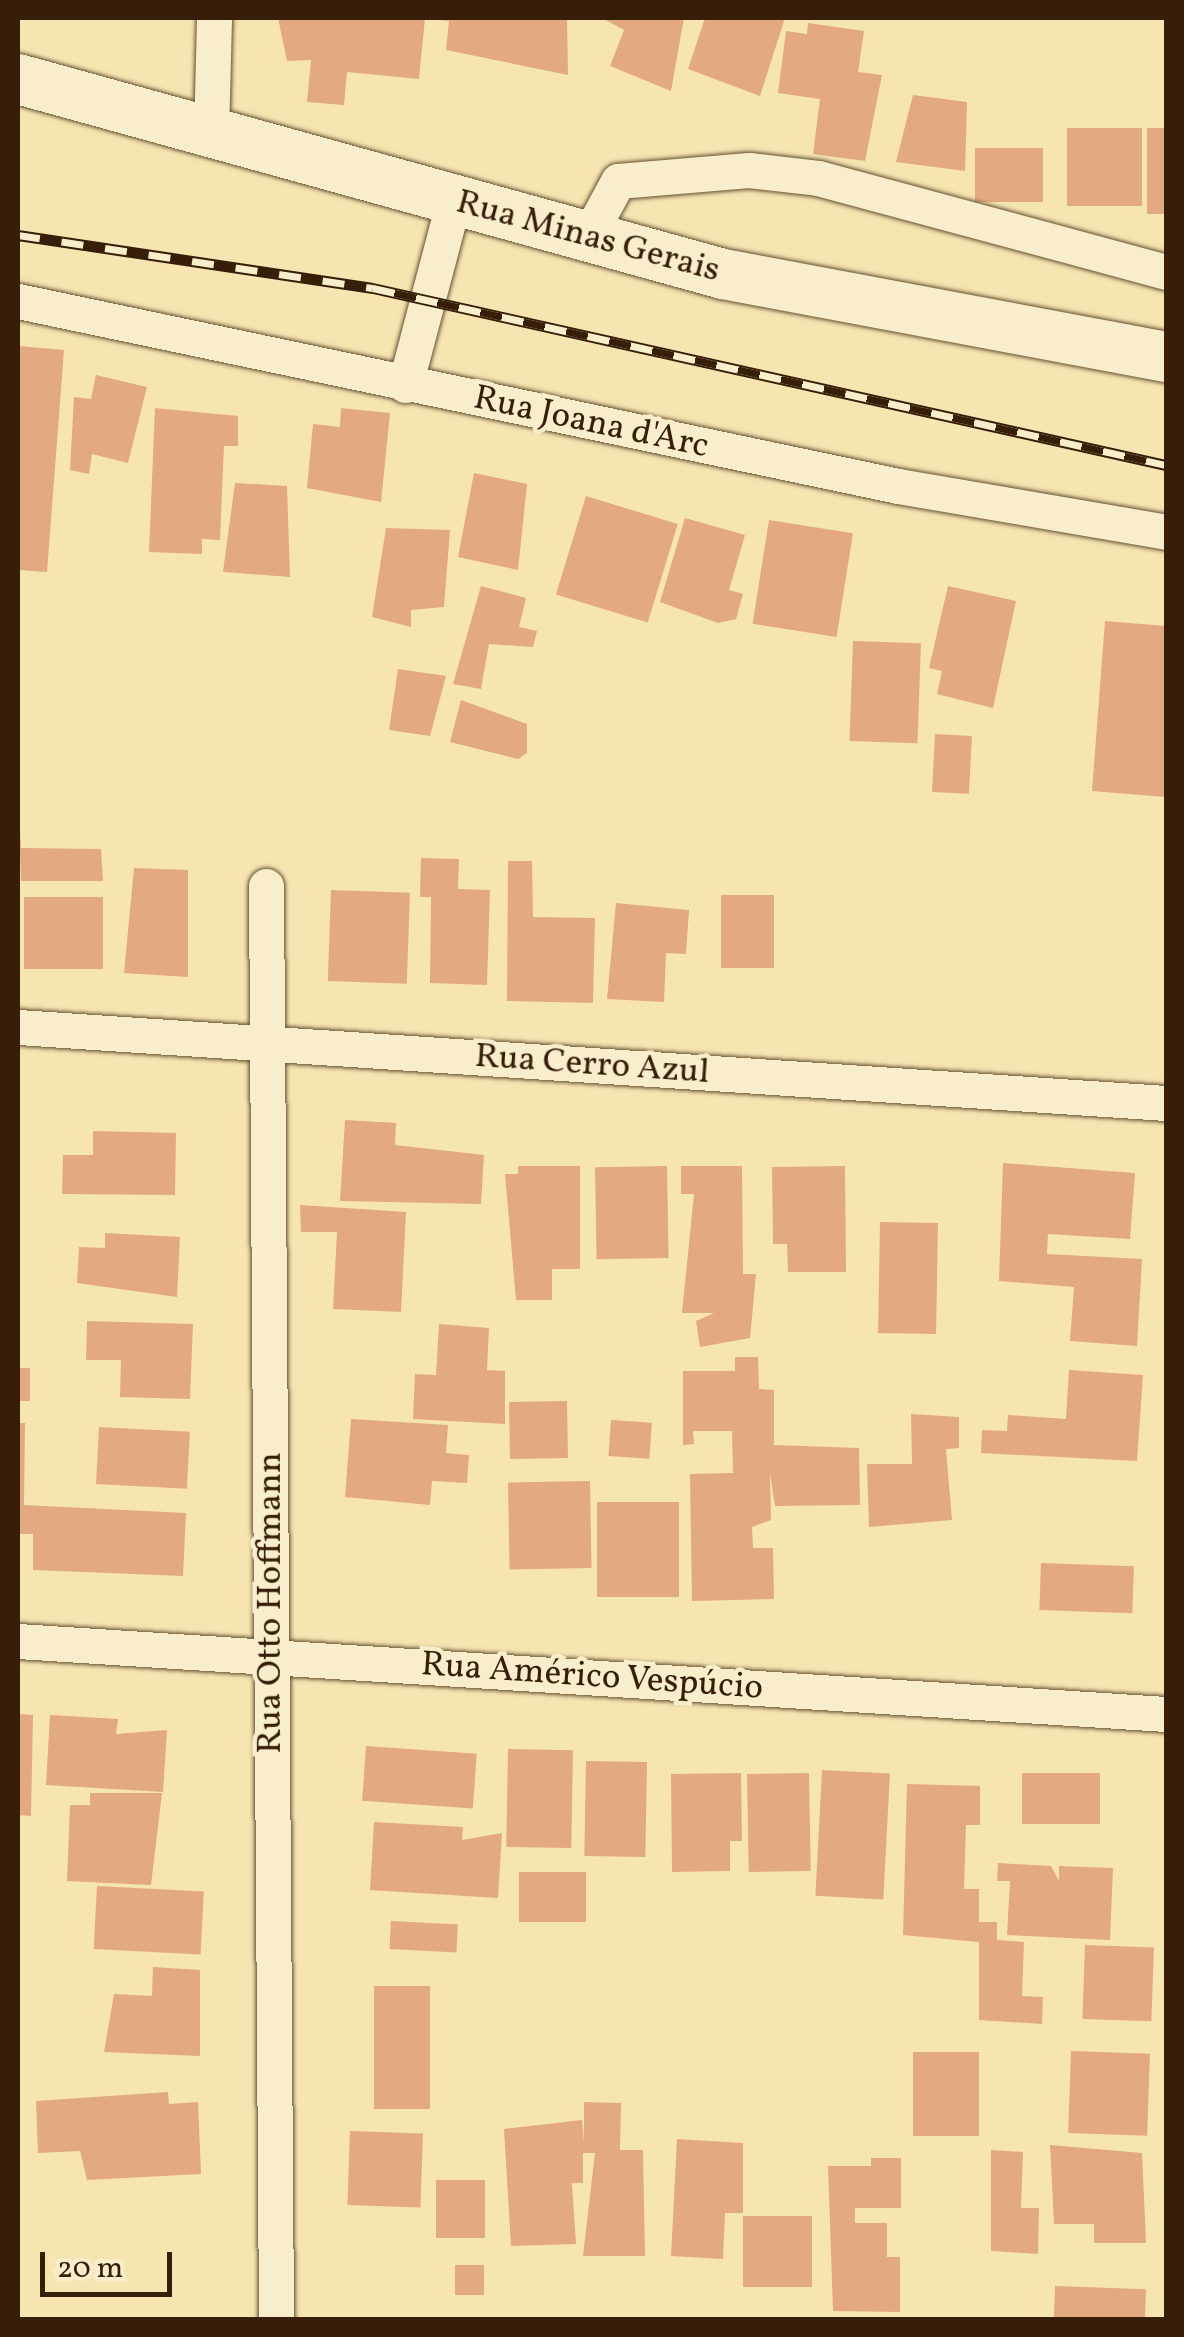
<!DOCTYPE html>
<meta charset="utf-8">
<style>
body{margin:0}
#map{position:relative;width:1184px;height:2337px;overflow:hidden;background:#f6e5b1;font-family:Vollkorn,serif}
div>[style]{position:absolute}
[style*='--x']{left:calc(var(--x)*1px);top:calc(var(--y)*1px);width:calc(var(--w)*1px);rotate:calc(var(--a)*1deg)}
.building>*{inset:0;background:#e3a980;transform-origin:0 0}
.roads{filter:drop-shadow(0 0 2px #675032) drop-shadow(0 0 2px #675032)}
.street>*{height:35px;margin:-17.5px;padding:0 17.5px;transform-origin:17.5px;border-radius:17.5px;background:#f9eecc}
.secondary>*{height:50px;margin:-25px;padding:0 25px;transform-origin:25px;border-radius:25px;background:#f9eecc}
.rail>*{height:11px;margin-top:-5.5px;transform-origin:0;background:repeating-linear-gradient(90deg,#f9eecc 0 22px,#371e08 0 44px);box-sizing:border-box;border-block:2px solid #371e08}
span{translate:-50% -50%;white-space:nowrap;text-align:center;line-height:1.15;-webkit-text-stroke:9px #f9eecc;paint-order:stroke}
.street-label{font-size:35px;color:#371e08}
.frame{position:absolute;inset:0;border:20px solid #371e08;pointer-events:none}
.scale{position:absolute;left:40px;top:2252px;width:132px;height:45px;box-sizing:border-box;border:5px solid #371e08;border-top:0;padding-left:12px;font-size:30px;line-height:35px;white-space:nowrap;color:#371e08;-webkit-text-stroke:8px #f9eecc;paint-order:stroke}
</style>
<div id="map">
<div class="building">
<div style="clip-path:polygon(278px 18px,425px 18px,419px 79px,347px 72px,344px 105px,307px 102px,311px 60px,287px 61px)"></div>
<div style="clip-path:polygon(567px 18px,568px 75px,446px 50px,449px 21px,440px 20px)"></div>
<div style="clip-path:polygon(602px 18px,684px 18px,671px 91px,610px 66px,624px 30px)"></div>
<div style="clip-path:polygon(705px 18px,785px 18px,760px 96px,688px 69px)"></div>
<div style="clip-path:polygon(808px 23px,864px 31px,858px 72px,882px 75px,865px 161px,813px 154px,820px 99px,778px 93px,786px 31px,807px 34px)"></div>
<div style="clip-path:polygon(913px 95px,967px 102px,965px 171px,896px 162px)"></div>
<div style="left:1067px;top:128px;width:75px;height:78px"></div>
<div style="left:1147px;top:128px;width:19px;height:86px"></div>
<div style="left:975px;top:148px;width:68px;height:54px"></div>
<div style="clip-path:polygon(18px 346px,64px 350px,47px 572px,18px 570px)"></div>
<div style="clip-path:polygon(96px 375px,147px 387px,128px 463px,92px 454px,89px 474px,70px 470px,74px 397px,91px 399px)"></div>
<div style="clip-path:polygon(155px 408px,238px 416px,238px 446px,224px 446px,220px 540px,202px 539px,202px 554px,149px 552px)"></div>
<div style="clip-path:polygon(341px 408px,390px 413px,381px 502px,307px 488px,313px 424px,340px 427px)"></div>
<div style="clip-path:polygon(474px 473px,527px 484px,518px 570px,458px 557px)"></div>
<div style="clip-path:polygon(235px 483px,287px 486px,290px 577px,223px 572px)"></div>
<div style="left:586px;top:496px;width:96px;height:103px;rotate:17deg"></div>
<div style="clip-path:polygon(685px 518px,745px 535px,729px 590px,743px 594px,736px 619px,718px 623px,660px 602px)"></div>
<div style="left:769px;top:520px;width:85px;height:105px;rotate:9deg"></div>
<div style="clip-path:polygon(386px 528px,450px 530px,444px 607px,411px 610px,411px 627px,372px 617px)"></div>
<div style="clip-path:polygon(481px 586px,526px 598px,519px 627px,537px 631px,533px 647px,489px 644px,481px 689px,453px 684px)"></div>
<div style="clip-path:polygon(948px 586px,1016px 601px,993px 708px,937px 694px,942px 671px,929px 668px)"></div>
<div style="clip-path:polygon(1105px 621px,1166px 626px,1166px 797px,1092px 791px)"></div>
<div style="left:853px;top:641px;width:68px;height:100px;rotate:2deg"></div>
<div style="clip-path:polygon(398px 669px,446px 676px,430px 736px,389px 730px)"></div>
<div style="clip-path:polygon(461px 700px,527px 724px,527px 753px,518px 759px,450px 742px)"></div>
<div style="left:935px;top:734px;width:37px;height:58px;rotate:3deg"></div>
<div style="clip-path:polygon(18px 790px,21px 848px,101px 849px,103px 881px,21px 881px)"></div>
<div style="clip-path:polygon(421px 858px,459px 859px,458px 889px,490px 890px,487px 985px,430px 983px,431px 897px,420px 897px)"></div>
<div style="clip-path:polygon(508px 861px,532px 861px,533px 917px,595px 918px,593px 1003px,507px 1001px)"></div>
<div style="clip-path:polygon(134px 868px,188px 870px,188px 977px,124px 973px)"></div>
<div style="left:331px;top:890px;width:79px;height:91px;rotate:2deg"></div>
<div style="left:721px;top:895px;width:53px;height:73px"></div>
<div style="left:24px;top:897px;width:79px;height:72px"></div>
<div style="clip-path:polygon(616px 903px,689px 910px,686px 954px,666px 953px,664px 1002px,607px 999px)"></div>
<div style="clip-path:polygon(345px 1120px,396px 1123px,395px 1145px,484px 1155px,481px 1204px,340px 1201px)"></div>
<div style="clip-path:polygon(93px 1131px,176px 1133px,175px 1195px,62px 1194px,63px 1155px,93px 1155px)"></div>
<div style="clip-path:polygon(1003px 1163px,1135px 1173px,1130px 1239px,1048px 1234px,1047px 1254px,1142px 1259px,1137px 1346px,1070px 1341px,1074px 1287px,999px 1281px)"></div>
<div style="clip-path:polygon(518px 1166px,580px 1166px,580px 1269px,552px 1269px,552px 1300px,516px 1300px,505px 1174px,518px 1174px)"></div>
<div style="left:667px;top:1166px;width:92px;height:72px;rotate:89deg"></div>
<div style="clip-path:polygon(681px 1166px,742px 1166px,743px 1274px,756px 1274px,750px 1338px,700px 1347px,696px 1321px,714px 1313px,682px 1313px,694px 1194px,681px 1194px)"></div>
<div style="clip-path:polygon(845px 1166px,846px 1272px,788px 1272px,787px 1244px,773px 1244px,772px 1167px)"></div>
<div style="clip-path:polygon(300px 1205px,406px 1212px,401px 1312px,333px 1309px,337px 1232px,301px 1232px)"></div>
<div style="left:880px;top:1222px;width:58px;height:111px;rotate:1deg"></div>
<div style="clip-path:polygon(105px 1233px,180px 1237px,177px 1297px,77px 1283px,79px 1247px,105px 1248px)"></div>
<div style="clip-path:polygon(87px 1321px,193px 1324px,190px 1399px,120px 1397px,121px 1360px,86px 1360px)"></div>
<div style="clip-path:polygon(439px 1324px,489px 1328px,487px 1370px,505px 1371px,505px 1424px,413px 1419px,415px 1374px,436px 1375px)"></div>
<div style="clip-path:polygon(735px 1357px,758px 1357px,759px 1389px,774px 1390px,774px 1445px,859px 1448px,860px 1505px,775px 1506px,770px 1473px,771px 1520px,752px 1527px,753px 1548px,773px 1548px,774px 1599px,692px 1601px,690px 1474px,733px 1473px,732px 1431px,693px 1431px,694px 1444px,683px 1445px,683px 1371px,735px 1371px)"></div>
<div style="left:18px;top:1368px;width:12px;height:33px"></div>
<div style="clip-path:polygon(1069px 1370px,1143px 1375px,1137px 1461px,981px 1453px,982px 1430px,1007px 1431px,1008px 1415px,1066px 1419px)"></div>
<div style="left:567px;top:1401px;width:57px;height:58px;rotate:89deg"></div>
<div style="clip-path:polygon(911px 1414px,959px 1417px,959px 1448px,946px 1449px,952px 1520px,869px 1527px,867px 1464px,912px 1464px)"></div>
<div style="clip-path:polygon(351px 1419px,448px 1425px,446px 1453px,469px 1455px,467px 1483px,432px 1481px,430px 1505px,345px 1497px)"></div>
<div style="left:611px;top:1420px;width:41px;height:36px;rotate:4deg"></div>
<div style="clip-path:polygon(18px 1423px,25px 1423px,24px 1505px,186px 1513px,183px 1576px,33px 1570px,33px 1534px,18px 1534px)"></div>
<div style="left:99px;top:1427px;width:91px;height:57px;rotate:3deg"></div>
<div style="left:590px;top:1481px;width:87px;height:82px;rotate:89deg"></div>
<div style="left:679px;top:1502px;width:95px;height:82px;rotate:90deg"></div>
<div style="left:1041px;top:1563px;width:93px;height:47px;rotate:2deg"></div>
<div style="clip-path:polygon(18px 1714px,33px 1715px,31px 1816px,18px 1815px)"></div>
<div style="clip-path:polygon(50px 1715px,118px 1719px,116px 1734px,167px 1730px,163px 1792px,46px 1785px)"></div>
<div style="left:366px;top:1746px;width:111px;height:55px;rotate:4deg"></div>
<div style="left:508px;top:1749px;width:65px;height:98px;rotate:1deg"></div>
<div style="left:586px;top:1761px;width:61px;height:95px;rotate:1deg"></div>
<div style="left:822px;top:1770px;width:68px;height:126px;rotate:3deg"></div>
<div style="clip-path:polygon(741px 1773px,742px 1841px,730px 1841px,730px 1871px,672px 1872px,671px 1774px)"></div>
<div style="left:809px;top:1773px;width:98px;height:62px;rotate:89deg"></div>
<div style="left:1100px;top:1773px;width:51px;height:78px;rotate:90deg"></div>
<div style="clip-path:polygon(907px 1784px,980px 1786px,980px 1825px,966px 1825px,964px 1889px,979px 1889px,979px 1922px,997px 1922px,997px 1940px,1024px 1942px,1022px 1996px,1043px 1997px,1042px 2024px,979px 2020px,979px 1942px,903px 1935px)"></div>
<div style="clip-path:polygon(90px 1793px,162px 1793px,151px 1885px,67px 1881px,70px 1805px,90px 1805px)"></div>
<div style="clip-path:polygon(374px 1822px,463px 1827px,462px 1840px,502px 1833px,498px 1898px,370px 1890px)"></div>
<div style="clip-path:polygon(998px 1863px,1051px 1866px,1059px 1881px,1059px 1866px,1113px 1868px,1110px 1940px,1007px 1935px,1010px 1881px,997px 1881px)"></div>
<div style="left:586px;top:1872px;width:50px;height:67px;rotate:90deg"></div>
<div style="left:97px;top:1886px;width:107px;height:63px;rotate:3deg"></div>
<div style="left:391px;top:1921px;width:67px;height:28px;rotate:3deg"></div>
<div style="left:1085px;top:1945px;width:69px;height:74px;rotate:2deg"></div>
<div style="clip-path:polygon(153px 1967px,200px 1970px,200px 2056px,104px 2052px,114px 1994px,152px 1996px)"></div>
<div style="left:374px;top:1986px;width:56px;height:123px"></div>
<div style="left:1071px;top:2051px;width:79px;height:82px;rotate:2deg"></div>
<div style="left:913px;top:2052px;width:66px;height:84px"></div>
<div style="clip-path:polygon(168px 2092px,169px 2104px,198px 2102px,201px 2174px,87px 2180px,80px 2151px,38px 2153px,36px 2101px)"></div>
<div style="clip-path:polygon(584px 2102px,621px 2103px,620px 2150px,643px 2150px,645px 2256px,583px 2256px,595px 2153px,583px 2153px,583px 2183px,572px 2183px,576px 2244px,511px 2246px,504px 2129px,582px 2120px,584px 2142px)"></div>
<div style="left:350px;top:2131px;width:73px;height:74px;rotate:2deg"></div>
<div style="clip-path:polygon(677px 2139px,743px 2143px,743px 2213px,725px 2213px,723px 2259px,671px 2256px)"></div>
<div style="clip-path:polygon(1050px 2145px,1142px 2153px,1146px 2243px,1094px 2243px,1094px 2224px,1054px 2224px)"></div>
<div style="clip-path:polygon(991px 2150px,1023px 2152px,1021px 2208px,1039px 2208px,1038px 2254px,991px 2251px)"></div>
<div style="clip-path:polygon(871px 2158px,901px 2158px,901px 2208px,855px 2208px,855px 2223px,887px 2223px,887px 2257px,900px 2257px,900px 2312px,833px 2311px,828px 2166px,871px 2166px)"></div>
<div style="left:436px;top:2180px;width:49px;height:58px"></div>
<div style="left:743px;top:2216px;width:69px;height:71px"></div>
<div style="left:455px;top:2265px;width:29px;height:30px"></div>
<div style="left:1055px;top:2286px;width:91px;height:34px;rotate:2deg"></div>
</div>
<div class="roads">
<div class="street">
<div style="--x:211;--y:134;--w:116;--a:-88.5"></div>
<div style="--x:586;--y:240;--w:67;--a:-61.5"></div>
<div style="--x:618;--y:181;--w:131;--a:-4.8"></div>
<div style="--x:749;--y:170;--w:69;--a:6.6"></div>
<div style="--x:818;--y:178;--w:360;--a:15.1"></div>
<div style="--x:18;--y:301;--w:899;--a:11.87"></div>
<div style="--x:898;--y:486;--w:272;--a:9.7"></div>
<div style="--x:405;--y:385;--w:188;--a:-75.2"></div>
<div style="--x:266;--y:886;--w:1434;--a:89.6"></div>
<div style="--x:18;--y:1027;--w:1151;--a:3.79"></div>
<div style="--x:18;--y:1641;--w:1150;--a:3.64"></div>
</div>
<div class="secondary">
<div style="--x:18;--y:79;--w:731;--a:15.46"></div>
<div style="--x:723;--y:274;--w:451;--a:10.6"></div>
</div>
</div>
<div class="rail">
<div style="--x:18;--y:235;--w:359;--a:8.5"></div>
<div style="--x:373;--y:288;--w:813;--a:12.58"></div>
</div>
<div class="street-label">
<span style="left:588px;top:237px;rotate:15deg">Rua Minas Gerais</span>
<span style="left:591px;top:423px;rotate:12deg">Rua Joana d'Arc</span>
<span style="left:592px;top:1065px;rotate:4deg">Rua Cerro Azul</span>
<span style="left:271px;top:1603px;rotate:-90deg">Rua Otto Hoffmann</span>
<span style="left:592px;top:1677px;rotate:4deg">Rua Américo Vespúcio</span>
</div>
<div class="frame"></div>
<div class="scale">20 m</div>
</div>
